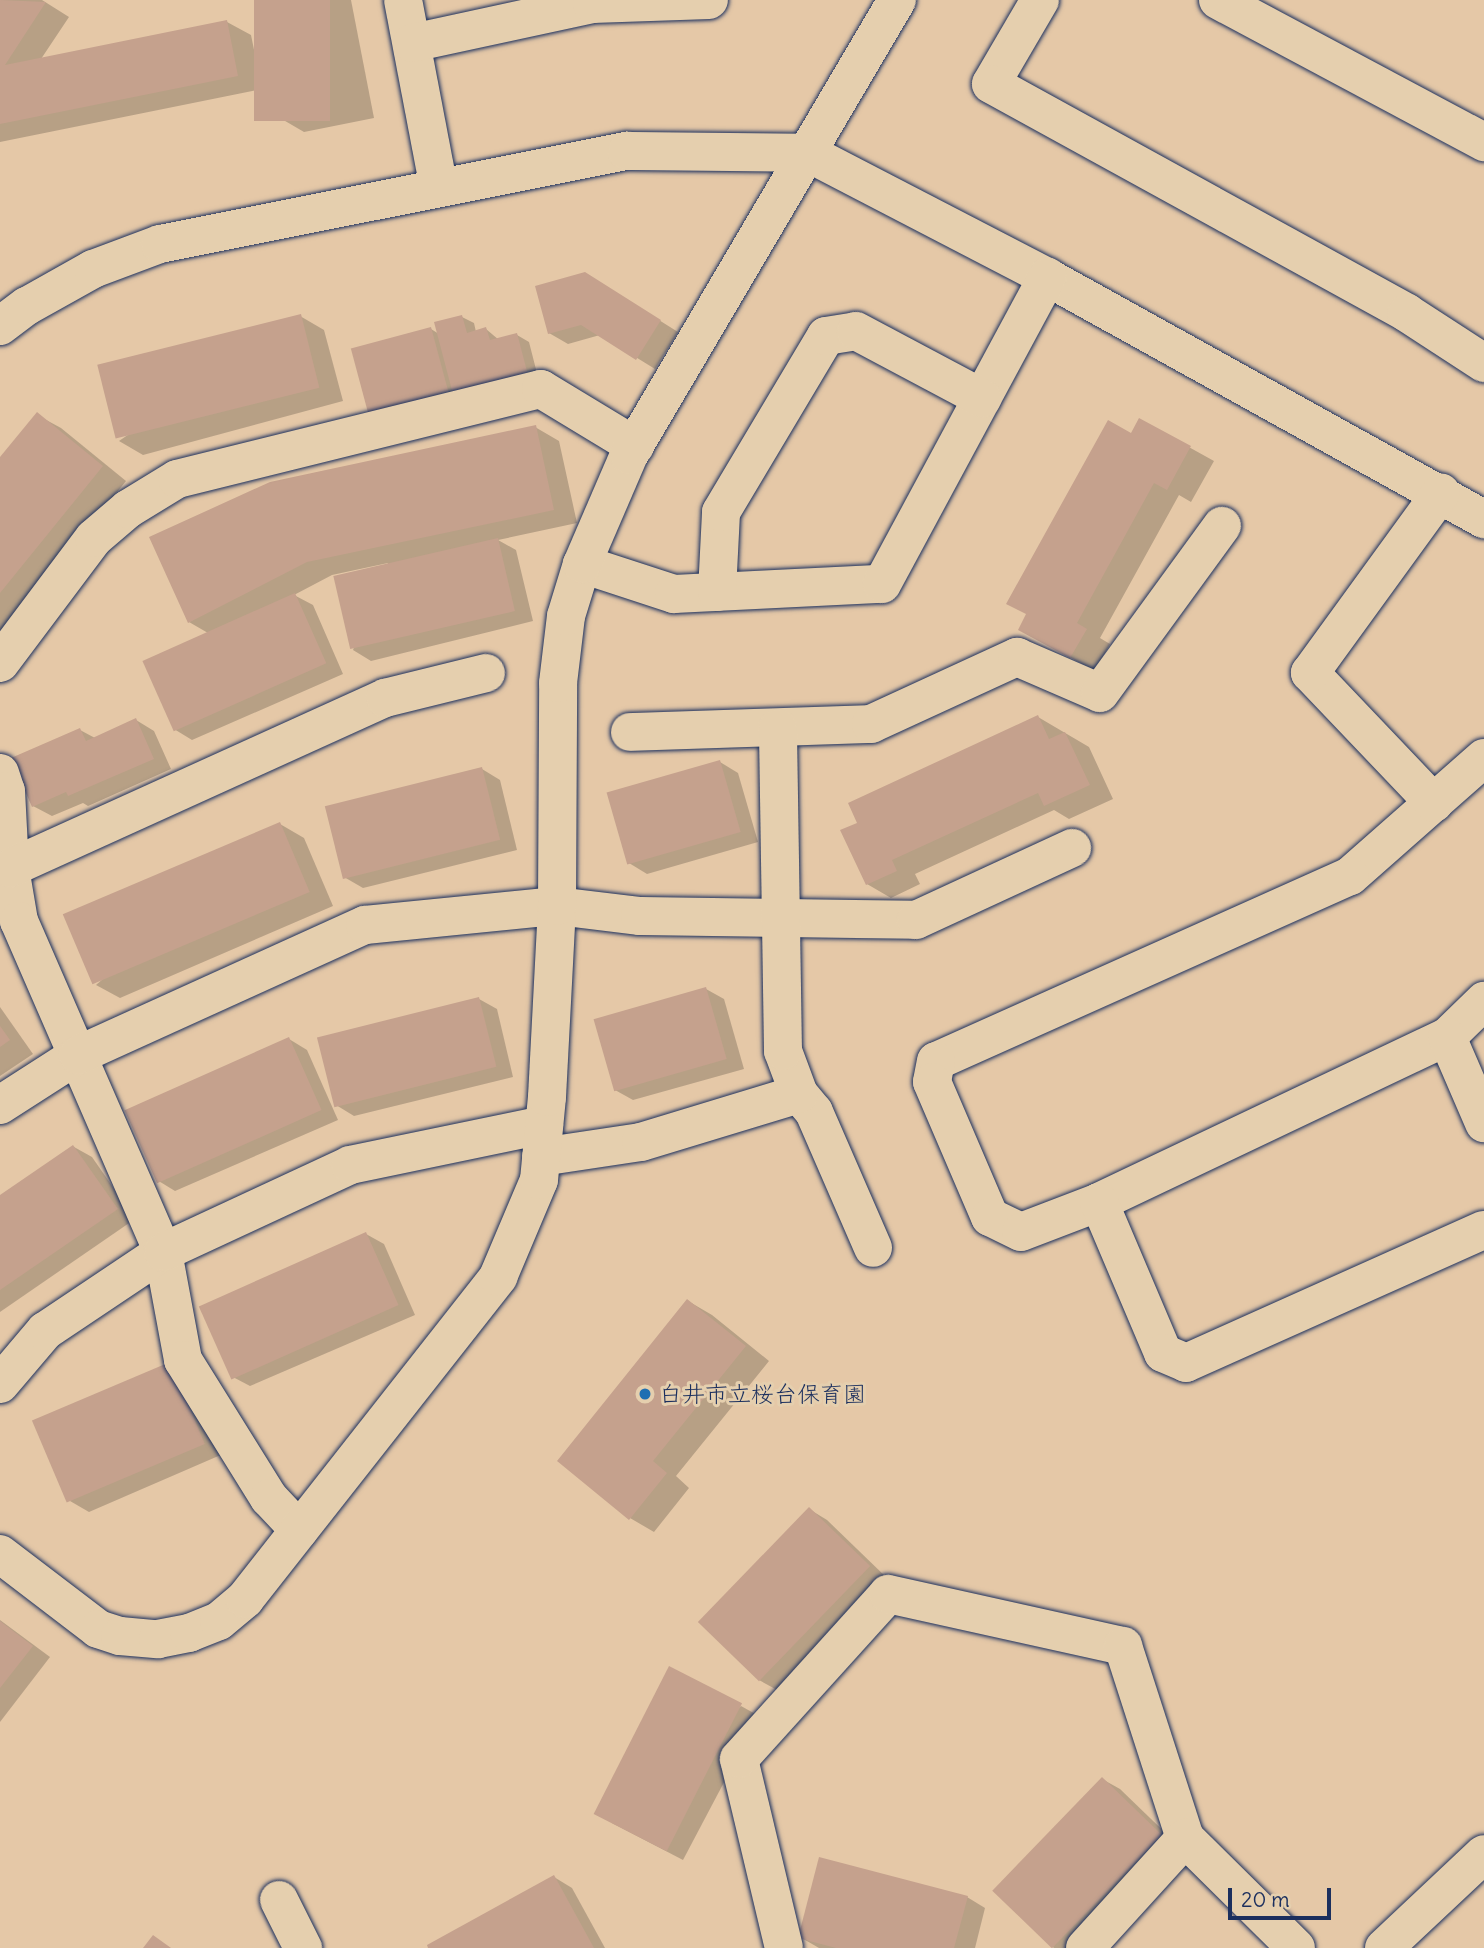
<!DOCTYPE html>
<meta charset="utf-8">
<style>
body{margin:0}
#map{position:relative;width:1484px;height:1948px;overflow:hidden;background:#e5c8a7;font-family:Delius,"Klee One",sans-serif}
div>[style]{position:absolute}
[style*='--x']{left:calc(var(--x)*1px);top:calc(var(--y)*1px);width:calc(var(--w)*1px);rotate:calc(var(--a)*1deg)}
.shadow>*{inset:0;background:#0003}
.building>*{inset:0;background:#c5a18d;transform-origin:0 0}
.roads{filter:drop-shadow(0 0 2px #1b2f5e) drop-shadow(0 0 2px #1b2f5e)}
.minor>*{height:38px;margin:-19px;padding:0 19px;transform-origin:19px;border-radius:19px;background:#e5cfae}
.dots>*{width:19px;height:19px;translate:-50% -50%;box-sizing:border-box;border:4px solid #e5cfae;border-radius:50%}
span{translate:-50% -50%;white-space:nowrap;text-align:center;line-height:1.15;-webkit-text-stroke:6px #e5cfae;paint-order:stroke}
.poi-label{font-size:23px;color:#1b2f5e}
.left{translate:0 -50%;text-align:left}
.scale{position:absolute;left:1228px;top:1888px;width:103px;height:32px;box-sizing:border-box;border:4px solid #1b2f5e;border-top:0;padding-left:9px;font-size:21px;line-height:24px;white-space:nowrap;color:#1b2f5e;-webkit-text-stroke:5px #e5cfae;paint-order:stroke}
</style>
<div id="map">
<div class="shadow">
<div style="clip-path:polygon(0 0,42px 0,69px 17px,41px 59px,227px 22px,251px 35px,262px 89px,0 142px)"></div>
<div style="clip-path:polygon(256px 0,351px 0,374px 118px,304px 132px,280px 118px)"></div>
<div style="clip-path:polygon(603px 285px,678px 332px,655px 369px,600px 335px,568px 344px,549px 333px)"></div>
<div style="clip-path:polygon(300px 316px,324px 330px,343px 401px,143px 455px,119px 441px)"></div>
<div style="clip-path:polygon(462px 317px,474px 323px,476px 332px,486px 329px,499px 340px,517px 335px,529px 342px,540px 385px,390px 431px,431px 329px,439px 334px)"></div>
<div style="clip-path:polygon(37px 415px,61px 428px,126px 481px,0 636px,0 460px)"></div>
<div style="clip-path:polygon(1140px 420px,1214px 461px,1191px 502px,1179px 495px,1100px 638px,1110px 644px,1095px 671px,1044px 643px)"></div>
<div style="clip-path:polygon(535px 427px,559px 441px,577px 523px,498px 540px,516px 550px,533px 621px,371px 661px,353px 650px,388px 563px,332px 575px,294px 595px,313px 605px,343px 674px,192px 740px,174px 729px,208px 633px,189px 622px)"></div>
<div style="clip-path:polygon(1038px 717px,1089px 747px,1113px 799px,1069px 819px,1054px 810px,915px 874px,920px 884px,891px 898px,867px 884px,859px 824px)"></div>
<div style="clip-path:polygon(136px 720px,154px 731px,171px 769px,88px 806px,83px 803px,52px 816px,33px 806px,80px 730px,95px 738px)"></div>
<div style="clip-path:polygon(720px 762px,738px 773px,758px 842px,647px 874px,629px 863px)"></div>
<div style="clip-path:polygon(482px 769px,500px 780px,517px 850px,363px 888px,344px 877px)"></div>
<div style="clip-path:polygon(280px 824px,304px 838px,333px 906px,120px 998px,96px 985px)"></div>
<div style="clip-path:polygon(706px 989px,724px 999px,744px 1069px,633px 1100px,615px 1090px)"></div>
<div style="clip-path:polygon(479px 999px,497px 1009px,513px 1077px,354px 1116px,336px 1105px)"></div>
<div style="clip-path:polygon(0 1007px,33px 1054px,0 1076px)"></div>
<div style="clip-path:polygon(289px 1039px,307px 1050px,338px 1120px,175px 1191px,157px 1180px)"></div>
<div style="clip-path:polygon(74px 1147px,92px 1157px,135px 1219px,0 1312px,0 1197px)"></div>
<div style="clip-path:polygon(366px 1234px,384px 1244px,415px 1315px,250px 1386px,231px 1376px)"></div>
<div style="clip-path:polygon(688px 1301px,712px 1315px,769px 1361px,676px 1476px,689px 1488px,654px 1532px,630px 1518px)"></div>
<div style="clip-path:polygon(170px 1364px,223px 1454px,89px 1512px,70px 1501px)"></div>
<div style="clip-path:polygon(809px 1509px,827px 1520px,887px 1578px,777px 1690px,759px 1680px)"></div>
<div style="clip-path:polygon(0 1620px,50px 1657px,0 1722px)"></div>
<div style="clip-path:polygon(741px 1706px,759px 1716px,683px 1860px,612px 1823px)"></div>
<div style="clip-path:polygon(1102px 1779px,1120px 1789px,1179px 1846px,1080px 1948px,1054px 1948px,994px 1890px)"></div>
<div style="clip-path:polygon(554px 1877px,572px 1888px,605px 1948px,430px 1948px)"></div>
<div style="clip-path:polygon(967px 1897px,985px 1908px,975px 1948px,819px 1948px,800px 1937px)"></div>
</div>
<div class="building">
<div style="clip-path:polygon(0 0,46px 2px,5px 65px,227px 20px,238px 76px,0 124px)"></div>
<div style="left:254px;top:0;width:76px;height:121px"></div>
<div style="clip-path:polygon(585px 272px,661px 320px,636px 360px,581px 325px,548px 334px,535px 286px)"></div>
<div style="left:301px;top:314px;width:76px;height:210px;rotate:76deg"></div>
<div style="clip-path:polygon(462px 315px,467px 333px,486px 327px,490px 340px,517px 333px,529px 379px,454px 398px,434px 322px)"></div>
<div style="left:431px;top:327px;width:75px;height:83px;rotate:75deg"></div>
<div style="clip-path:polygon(37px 412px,103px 466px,0 593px,0 457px)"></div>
<div style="clip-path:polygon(1139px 418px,1191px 446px,1167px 490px,1154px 483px,1077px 623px,1087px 629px,1070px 658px,1018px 630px,1026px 614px,1006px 604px,1108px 420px,1131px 433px)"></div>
<div style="clip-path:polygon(536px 425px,554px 510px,307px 562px,188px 623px,149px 537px,270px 482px)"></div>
<div style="left:498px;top:538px;width:75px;height:169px;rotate:77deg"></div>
<div style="left:295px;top:593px;width:77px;height:167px;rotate:66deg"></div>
<div style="clip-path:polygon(1038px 715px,1049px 739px,1065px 732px,1090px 785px,1044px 806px,1038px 793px,892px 860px,897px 871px,866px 885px,840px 830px,857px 823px,848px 803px)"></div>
<div style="clip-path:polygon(136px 718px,154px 759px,68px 796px,66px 792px,32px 807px,11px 758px,80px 728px,86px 741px)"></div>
<div style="left:720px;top:760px;width:75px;height:118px;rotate:74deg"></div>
<div style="left:482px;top:767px;width:75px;height:162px;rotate:76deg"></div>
<div style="left:280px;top:822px;width:76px;height:236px;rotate:67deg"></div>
<div style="left:706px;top:987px;width:75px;height:117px;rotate:74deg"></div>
<div style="left:479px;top:997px;width:72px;height:167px;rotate:76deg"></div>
<div style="clip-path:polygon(0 1026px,10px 1040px,0 1047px)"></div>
<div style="left:289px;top:1037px;width:80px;height:180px;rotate:66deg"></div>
<div style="clip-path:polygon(73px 1145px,118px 1209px,0 1290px,0 1195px)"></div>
<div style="left:366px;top:1232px;width:80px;height:183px;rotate:66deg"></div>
<div style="clip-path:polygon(687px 1299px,746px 1346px,653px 1461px,667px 1473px,629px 1520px,557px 1461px)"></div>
<div style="left:170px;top:1362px;width:89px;height:150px;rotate:67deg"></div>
<div style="left:809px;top:1507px;width:85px;height:160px;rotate:44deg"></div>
<div style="clip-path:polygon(0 1621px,33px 1646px,0 1688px)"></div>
<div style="left:669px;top:1666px;width:82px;height:166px;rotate:27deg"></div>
<div style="left:1102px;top:1777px;width:83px;height:158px;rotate:44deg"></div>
<div style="clip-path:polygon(819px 1857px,968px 1896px,954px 1948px,836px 1948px,798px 1938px)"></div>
<div style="clip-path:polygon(554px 1875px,594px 1948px,428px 1948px,427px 1945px)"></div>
<div style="clip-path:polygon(153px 1935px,171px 1948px,143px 1948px)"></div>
</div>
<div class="roads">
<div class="minor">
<div style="--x:403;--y:0;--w:191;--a:79.2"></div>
<div style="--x:1040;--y:0;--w:97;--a:120.3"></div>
<div style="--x:991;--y:84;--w:475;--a:28.8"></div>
<div style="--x:1407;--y:313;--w:92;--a:33"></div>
<div style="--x:1218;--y:0;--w:302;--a:28.1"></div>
<div style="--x:412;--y:43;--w:184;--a:-12.2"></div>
<div style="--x:592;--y:4;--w:117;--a:-2"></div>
<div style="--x:0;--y:326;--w:34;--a:-37"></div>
<div style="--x:27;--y:306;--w:76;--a:-29.3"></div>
<div style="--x:93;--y:269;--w:72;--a:-20.5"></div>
<div style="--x:160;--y:244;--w:476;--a:-11.3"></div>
<div style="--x:627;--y:151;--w:181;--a:0.6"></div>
<div style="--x:808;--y:153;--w:269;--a:27.4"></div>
<div style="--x:1047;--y:277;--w:500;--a:29"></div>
<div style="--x:582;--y:564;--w:97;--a:18.1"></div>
<div style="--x:674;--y:594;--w:208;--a:-2.8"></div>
<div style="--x:882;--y:584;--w:349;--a:-61.7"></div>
<div style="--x:717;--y:592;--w:80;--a:-87.1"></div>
<div style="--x:721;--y:512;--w:205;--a:-59.2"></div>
<div style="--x:826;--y:336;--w:30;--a:-9"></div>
<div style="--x:856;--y:331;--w:143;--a:28"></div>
<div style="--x:0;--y:663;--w:156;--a:-53.1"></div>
<div style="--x:94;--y:538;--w:45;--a:-40.5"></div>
<div style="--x:128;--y:509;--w:57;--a:-31.5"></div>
<div style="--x:177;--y:479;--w:375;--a:-13.9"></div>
<div style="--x:541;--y:389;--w:110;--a:31.2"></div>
<div style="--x:630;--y:732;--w:241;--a:-1.9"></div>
<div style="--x:871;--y:724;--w:161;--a:-24.7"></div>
<div style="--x:1017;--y:657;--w:90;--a:23.4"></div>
<div style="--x:1100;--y:693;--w:207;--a:-53.9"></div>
<div style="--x:1484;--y:758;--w:179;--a:138.6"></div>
<div style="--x:1350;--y:876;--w:453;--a:155.9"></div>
<div style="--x:936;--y:1061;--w:21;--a:101"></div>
<div style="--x:932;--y:1082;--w:147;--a:66.8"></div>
<div style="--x:990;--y:1217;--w:34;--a:26"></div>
<div style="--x:1021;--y:1232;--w:84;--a:-21"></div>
<div style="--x:1099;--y:1202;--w:385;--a:-25.4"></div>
<div style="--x:1447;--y:1037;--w:52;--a:-44.2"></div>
<div style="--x:0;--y:773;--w:19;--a:72"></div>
<div style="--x:6;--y:791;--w:77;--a:87"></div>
<div style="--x:10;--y:868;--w:54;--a:80.4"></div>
<div style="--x:19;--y:921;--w:361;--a:66.5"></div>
<div style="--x:163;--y:1252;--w:110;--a:79.5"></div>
<div style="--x:183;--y:1360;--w:163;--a:58.1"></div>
<div style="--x:269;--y:1498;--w:44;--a:46.8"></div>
<div style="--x:1434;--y:803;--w:180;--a:-133.6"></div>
<div style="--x:1310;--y:673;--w:223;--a:-54"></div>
<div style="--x:10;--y:868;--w:412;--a:-24.4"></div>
<div style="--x:385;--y:698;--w:104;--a:-13.9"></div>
<div style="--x:1447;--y:1037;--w:94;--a:66.7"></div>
<div style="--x:799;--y:1094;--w:23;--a:50"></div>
<div style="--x:814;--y:1112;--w:148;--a:66.5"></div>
<div style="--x:0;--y:1105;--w:93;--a:-32.7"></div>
<div style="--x:78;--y:1055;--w:315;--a:-24.4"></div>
<div style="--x:365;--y:925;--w:193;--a:-5.7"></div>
<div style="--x:557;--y:906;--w:84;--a:6.9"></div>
<div style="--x:640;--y:916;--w:276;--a:0.8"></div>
<div style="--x:916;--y:920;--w:172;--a:-24.8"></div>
<div style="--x:541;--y:1157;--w:101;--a:-8.5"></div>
<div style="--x:641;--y:1142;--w:165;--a:-16.9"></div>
<div style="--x:799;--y:1094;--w:46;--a:-110.4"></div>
<div style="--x:783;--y:1051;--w:323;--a:-90.9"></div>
<div style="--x:1099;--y:1202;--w:164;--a:67"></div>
<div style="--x:1163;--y:1353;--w:25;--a:23"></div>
<div style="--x:1186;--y:1363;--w:326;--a:-24.1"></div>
<div style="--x:0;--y:1384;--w:70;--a:-49.7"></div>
<div style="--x:45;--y:1331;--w:142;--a:-33.8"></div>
<div style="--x:163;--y:1252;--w:206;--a:-24.9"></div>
<div style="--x:350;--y:1165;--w:198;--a:-11.7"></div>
<div style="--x:0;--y:1554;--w:123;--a:37.4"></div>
<div style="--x:98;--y:1629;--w:23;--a:18"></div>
<div style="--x:120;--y:1636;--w:38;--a:5"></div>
<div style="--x:158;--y:1639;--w:32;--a:-11"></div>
<div style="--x:189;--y:1633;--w:32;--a:-22"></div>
<div style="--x:219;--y:1621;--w:34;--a:-40"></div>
<div style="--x:245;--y:1599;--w:410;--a:-51.8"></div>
<div style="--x:498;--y:1277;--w:105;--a:-67.1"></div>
<div style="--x:539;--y:1180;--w:83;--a:-84.5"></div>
<div style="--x:547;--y:1097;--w:191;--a:-87"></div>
<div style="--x:557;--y:906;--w:223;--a:-89.7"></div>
<div style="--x:558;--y:683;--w:67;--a:-83.2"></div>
<div style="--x:566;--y:616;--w:54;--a:-72.9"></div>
<div style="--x:582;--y:564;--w:119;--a:-66.7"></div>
<div style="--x:629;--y:455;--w:528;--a:-59.5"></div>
<div style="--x:279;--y:1900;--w:54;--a:63.4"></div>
<div style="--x:784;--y:1948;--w:194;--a:-103.4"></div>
<div style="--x:739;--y:1759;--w:222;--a:-47.9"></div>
<div style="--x:888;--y:1594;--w:241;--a:12.5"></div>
<div style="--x:1123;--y:1646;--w:202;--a:72.1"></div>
<div style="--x:1185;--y:1838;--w:156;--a:44.7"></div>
<div style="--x:1085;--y:1948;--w:149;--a:-47.7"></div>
<div style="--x:1384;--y:1948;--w:137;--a:-43.2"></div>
</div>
</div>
<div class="dots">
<div style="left:645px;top:1394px;background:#1f6fb2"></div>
</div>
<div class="poi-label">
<span class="left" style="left:659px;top:1394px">白井市立桜台保育園</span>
</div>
<div class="scale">20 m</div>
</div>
